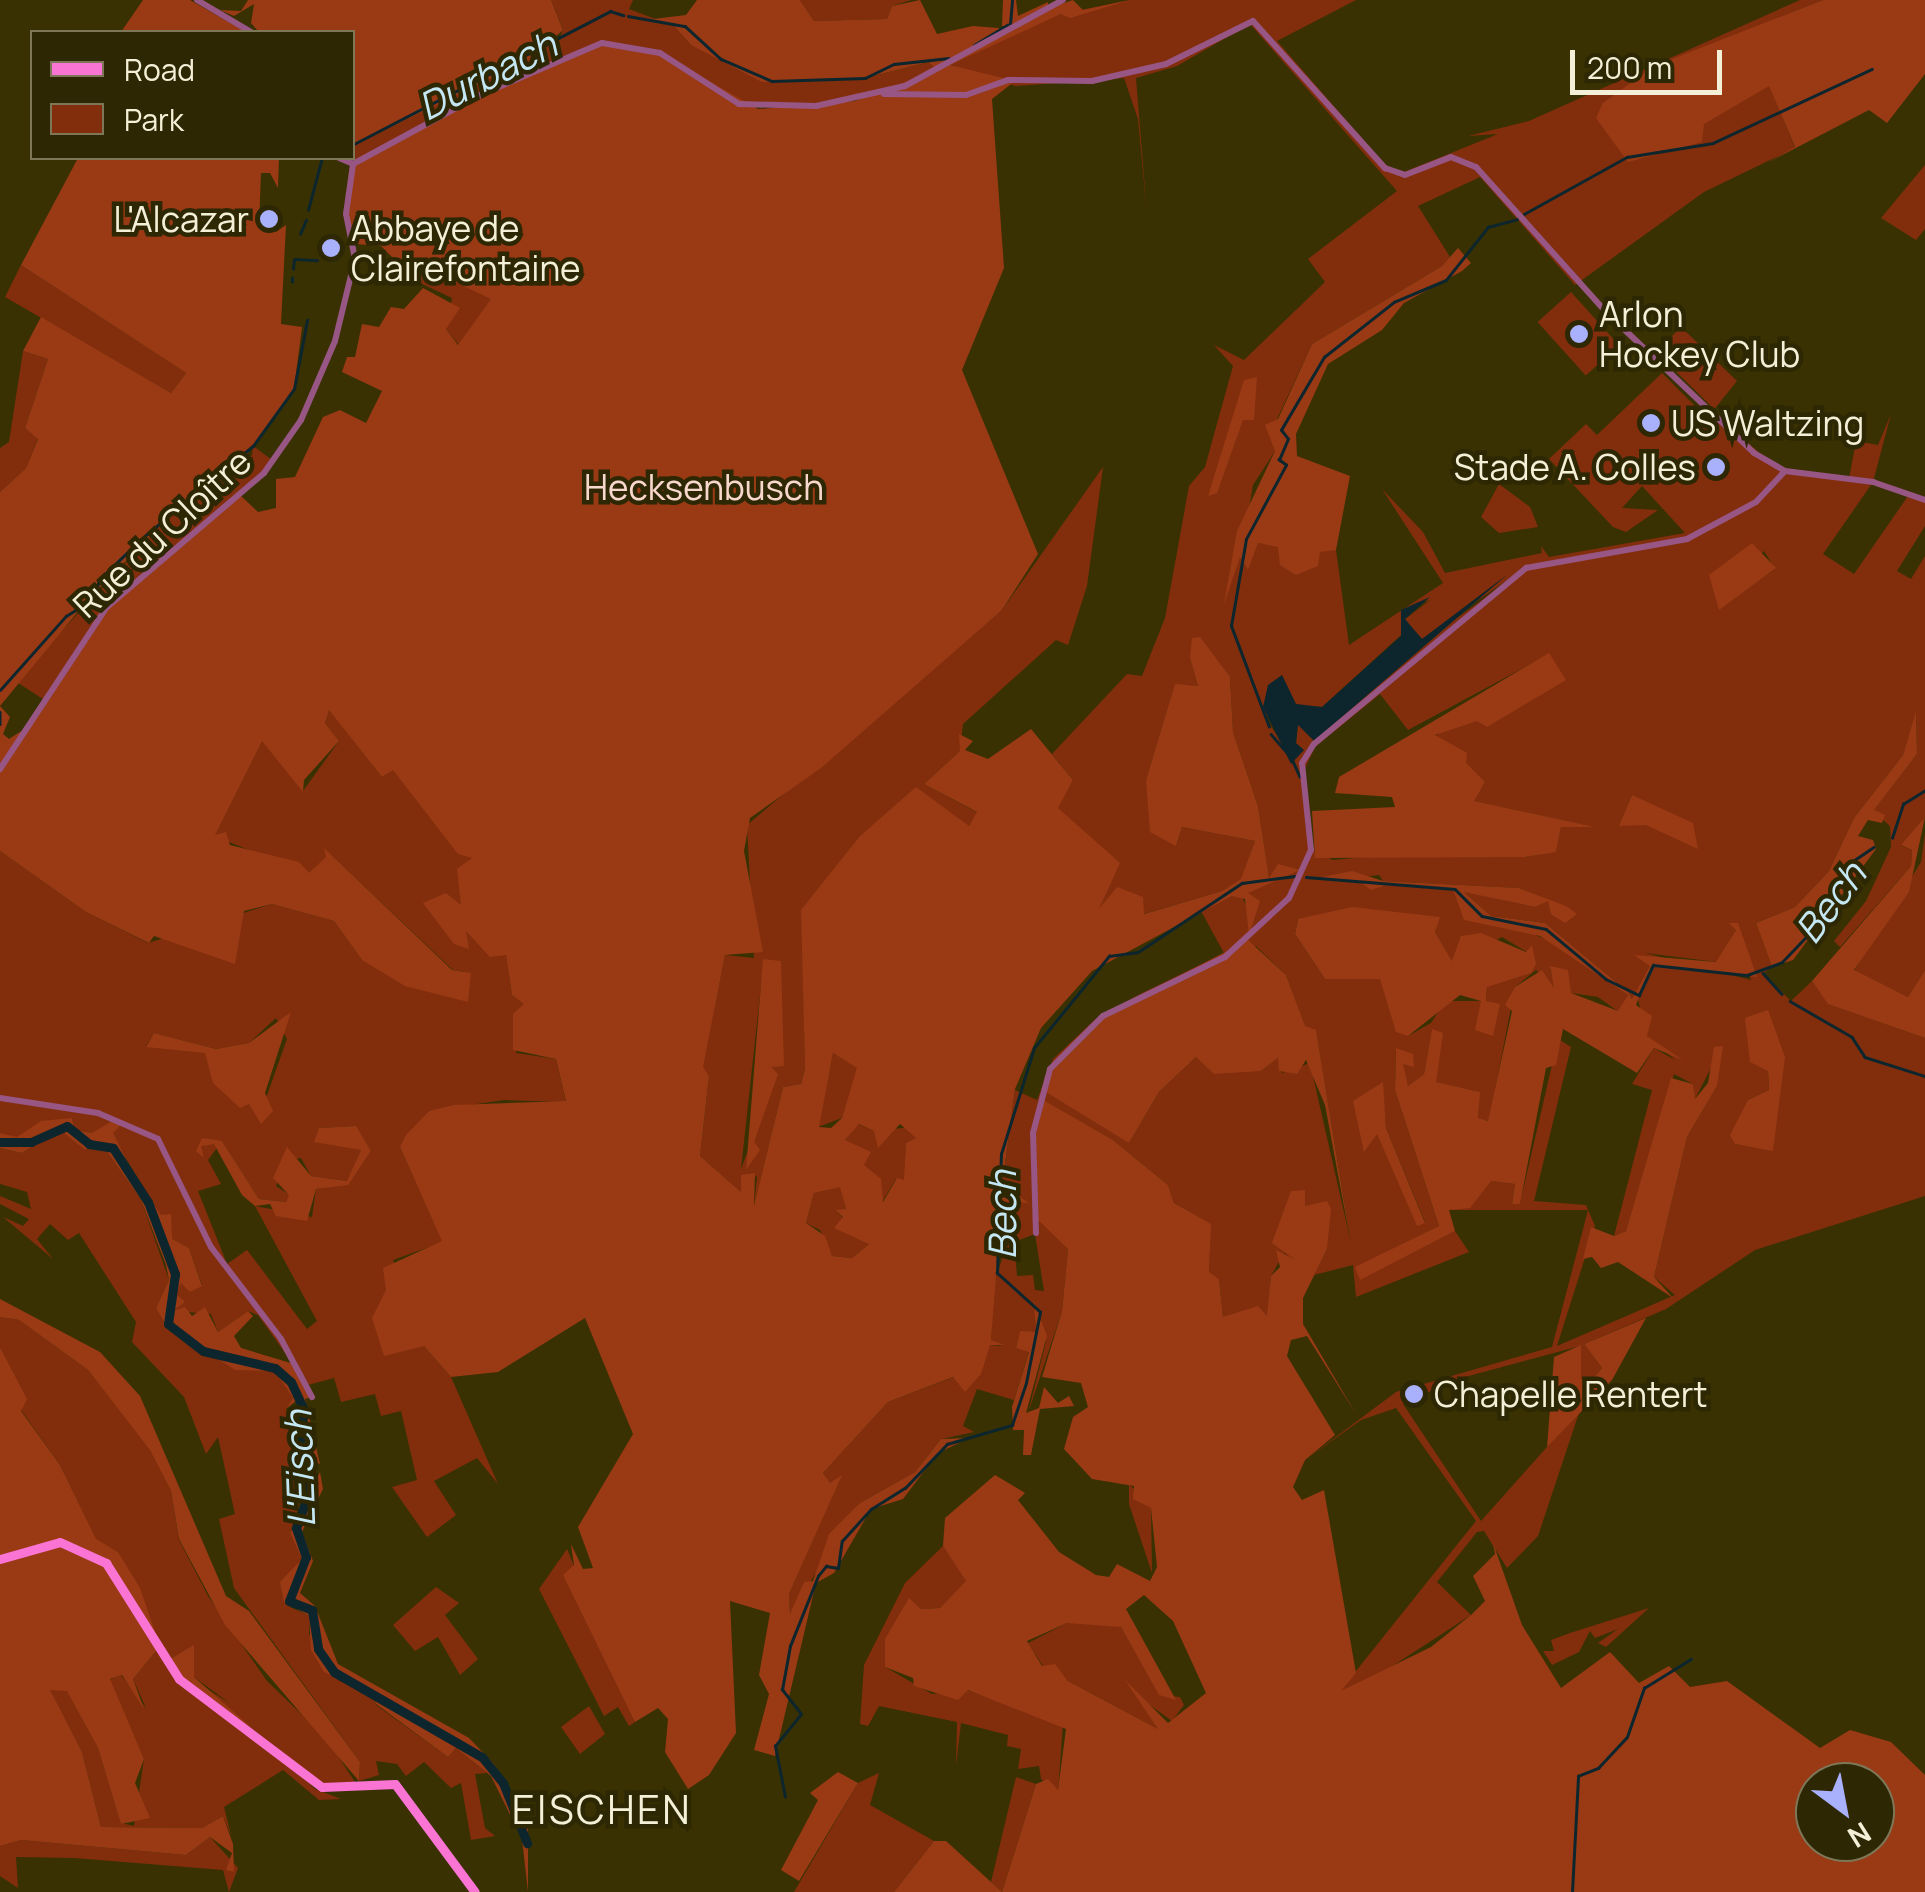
<!DOCTYPE html>
<meta charset="utf-8">
<style>
body{margin:0}
#map{position:relative;width:1925px;height:1892px;overflow:hidden;background:#393101;font-family:Manrope,sans-serif}
div>[style]{position:absolute}
[style*='--x']{left:calc(var(--x)*1px);top:calc(var(--y)*1px);width:calc(var(--w)*1px);rotate:calc(var(--a)*1deg)}
.green>*{inset:0;background:#822e0c;transform-origin:0 0}
.forest>*{inset:0;background:#993a15}
.water>*{inset:0;background:#0d262d}
.stream>*{height:2.5px;margin:-1.25px;padding:0 1.25px;transform-origin:1.25px;border-radius:1.25px;background:#0d262d}
.river>*{height:9px;margin:-4.5px;padding:0 4.5px;transform-origin:4.5px;border-radius:4.5px;background:#0d262d}
.minor>*{height:6px;margin:-3px;padding:0 3px;transform-origin:3px;border-radius:3px;background:#975683}
.major>*{height:9px;margin:-4.5px;padding:0 4.5px;transform-origin:4.5px;border-radius:4.5px;background:#fa74d4}
.dots>*{width:28px;height:28px;translate:-50% -50%;box-sizing:border-box;border:5px solid #2d2704;border-radius:50%}
span{translate:-50% -50%;white-space:nowrap;text-align:center;line-height:1.15;-webkit-text-stroke:9px #2d2704;paint-order:stroke}
.poi-label{font-size:35px;color:#f4f0d7}
.right{translate:-100% -50%;text-align:right}
.left{translate:0 -50%;text-align:left}
.park-label{font-size:35px;color:#f8d7cc}
.street-label{font-size:35px;color:#f4f0d7}
.water-label{font-size:38px;color:#c4e7f3;font-style:italic}
.quarter-label{font-size:40px;color:#f4f0d7;letter-spacing:2.5px}
.legend{position:absolute;left:30px;top:30px;width:325px;height:130px;box-sizing:border-box;background:#2d2704;border:2px solid #7d7758;margin:0;padding:12px 18px;list-style:none;font-size:30px;color:#f4f0d7}
.legend li{display:flex;align-items:center;gap:20px;height:50px}
.legend b{width:50px;border:2px solid #7d7758}
.north{position:absolute;left:1795px;top:1762px;width:100px;height:100px;box-sizing:border-box;background:#2d2704;border:2px solid #7d7758;border-radius:50%;rotate:148deg;font-size:28px;font-weight:700;line-height:40px;text-align:center;color:#f4f0d7}
.north::after{content:'';display:block;margin:auto;width:35px;height:45px;background:#a9b0fc;clip-path:polygon(50% 0,100% 100%,50% 72%,0 100%)}
.scale{position:absolute;left:1570px;top:50px;width:152px;height:45px;box-sizing:border-box;border:5px solid #f4f0d7;border-top:0;padding-left:12px;font-size:30px;line-height:35px;white-space:nowrap;color:#f4f0d7;-webkit-text-stroke:8px #2d2704;paint-order:stroke}
</style>
<div id="map">
<div class="green">
<div style="clip-path:polygon(551px 0,633px 0,629px 9px,674px 26px,691px 45px,823px 78px,857px 80px,930px 62px,937px 70px,884px 94px,816px 106px,481px 95px,366px 162px,339px 158px,352px 158px,353px 146px,559px 40px,563px 29px)"></div>
<div style="clip-path:polygon(800px 0,911px 0,892px 6px,887px 19px,814px 21px)"></div>
<div style="clip-path:polygon(evenodd,1130px 0,1356px 0,1277px 41px,1386px 166px,1404px 172px,1498px 134px,1468px 136px,1529px 121px,1800px 0,1823px 0,1768px 22px,1703px 124px,1769px 85px,1795px 148px,1704px 192px,1575px 285px,1480px 177px,1418px 206px,1450px 257px,1442px 266px,1312px 344px,1277px 419px,1275px 451px,1253px 485px,1241px 556px,1247px 569px,1258px 543px,1336px 550px,1349px 645px,1443px 583px,1382px 489px,1423px 532px,1445px 573px,1542px 553px,1541px 546px,1549px 557px,1685px 533px,1642px 486px,1622px 508px,1658px 510px,1626px 532px,1613px 527px,1549px 459px,1586px 424px,1597px 435px,1662px 373px,1707px 418px,1710px 405px,1656px 352px,1681px 327px,1737px 381px,1712px 412px,1777px 468px,1849px 479px,1856px 441px,1878px 445px,1891px 414px,1873px 482px,1823px 554px,1854px 574px,1908px 496px,1925px 502px,1925px 526px,1897px 571px,1911px 579px,1925px 556px,1925px 817px,1902px 846px,1912px 850px,1911px 866px,1840px 947px,1834px 941px,1866px 901px,1891px 847px,1890px 826px,1873px 811px,1917px 754px,1916px 712px,1903px 755px,1854px 818px,1829px 871px,1795px 907px,1756px 923px,1772px 967px,1763px 973px,1791px 1001px,1812px 981px,1829px 1004px,1925px 1038px,1925px 1196px,1755px 1250px,1666px 1309px,1584px 1344px,1602px 1368px,1590px 1382px,1581px 1380px,1580px 1346px,1454px 1380px,1403px 1404px,1481px 1521px,1580px 1410px,1538px 1536px,1507px 1568px,1484px 1531px,1477px 1532px,1437px 1582px,1471px 1615px,1354px 1691px,1340px 1691px,1476px 1521px,1396px 1408px,1361px 1420px,1305px 1460px,1396px 1392px,1552px 1347px,1588px 1210px,1449px 1210px,1491px 1181px,1515px 1184px,1512px 1204px,1520px 1203px,1558px 1039px,1571px 1047px,1534px 1201px,1586px 1205px,1595px 1226px,1557px 1346px,1675px 1295px,1654px 1277px,1687px 1137px,1717px 1086px,1714px 1062px,1694px 1101px,1693px 1084px,1674px 1074px,1626px 1231px,1614px 1236px,1652px 1090px,1632px 1084px,1654px 1048px,1675px 1060px,1647px 1036px,1637px 995px,1632px 999px,1628px 992px,1545px 923px,1491px 916px,1463px 891px,1535px 907px,1548px 900px,1519px 888px,1383px 881px,1379px 875px,1339px 880px,1453px 889px,1462px 905px,1550px 941px,1628px 995px,1619px 1012px,1598px 997px,1571px 993px,1550px 968px,1555px 989px,1536px 970px,1515px 987px,1489px 1121px,1478px 1119px,1479px 1092px,1435px 1082px,1432px 1030px,1424px 1074px,1408px 1086px,1396px 1048px,1395px 1090px,1439px 1226px,1356px 1268px,1360px 1279px,1455px 1231px,1469px 1252px,1356px 1297px,1353px 1265px,1314px 1275px,1327px 1249px,1284px 1246px,1294px 1261px,1284px 1253px,1271px 1276px,1268px 1319px,1223px 1317px,1219px 1279px,1209px 1273px,1210px 1224px,1174px 1203px,1168px 1185px,1113px 1140px,1043px 1101px,1044px 1223px,1068px 1249px,1062px 1311px,1028px 1413px,1046px 1342px,1035px 1307px,1036px 1332px,1020px 1332px,1016px 1348px,1029px 1351px,1014px 1400px,977px 1389px,963px 1426px,974px 1432px,941px 1439px,915px 1472px,860px 1503px,790px 1614px,789px 1594px,840px 1478px,830px 1484px,823px 1473px,888px 1402px,954px 1377px,965px 1391px,990px 1345px,1002px 1346px,991px 1340px,993px 1287px,1003px 1256px,1001px 1194px,1015px 1090px,1037px 1100px,1053px 1059px,1104px 1011px,1056px 1061px,1088px 1113px,1129px 1143px,1159px 1092px,1196px 1057px,1261px 1071px,1278px 1058px,1282px 1073px,1310px 1063px,1351px 1243px,1316px 1031px,1305px 1027px,1286px 975px,1256px 946px,1128px 1000px,1224px 953px,1201px 911px,1232px 896px,1241px 895px,1247px 907px,1247px 893px,1286px 871px,1269px 879px,1258px 806px,1233px 732px,1230px 677px,1190px 658px,1198px 686px,1175px 685px,1146px 780px,1176px 846px,1182px 827px,1255px 841px,1242px 879px,1222px 891px,1143px 914px,1098px 909px,1057px 808px,1073px 780px,1052px 754px,1127px 674px,1142px 676px,1165px 618px,1189px 486px,1205px 467px,1233px 366px,1214px 345px,1244px 360px,1325px 282px,1308px 259px,1397px 191px,1250px 24px,1177px 66px,1136px 78px,1147px 214px,1138px 119px,1124px 78px,1015px 86px,948px 64px,1061px 14px,1130px 0,1764px 551px,1775px 569px,1719px 608px,1718px 599px,1764px 551px,1130px 0,1510px 578px,1478px 603px,1304px 726px,1298px 724px,1294px 762px,1267px 720px,1269px 687px,1282px 676px,1296px 705px,1322px 707px,1401px 635px,1401px 610px,1430px 600px,1404px 620px,1422px 639px,1510px 578px,1130px 0,1549px 654px,1435px 736px,1485px 782px,1473px 801px,1594px 827px,1561px 827px,1556px 851px,1526px 857px,1422px 852px,1333px 860px,1311px 850px,1303px 773px,1315px 747px,1380px 694px,1408px 730px,1549px 654px,1130px 0,1632px 795px,1698px 848px,1646px 824px,1620px 825px,1632px 795px,1130px 0,1439px 917px,1435px 932px,1453px 963px,1502px 937px,1527px 952px,1520px 974px,1487px 986px,1486px 1001px,1445px 1001px,1431px 1023px,1408px 1036px,1380px 979px,1325px 979px,1295px 934px,1298px 919px,1439px 917px,1130px 0,1736px 930px,1751px 980px,1645px 953px,1717px 962px,1736px 930px,1130px 0,1780px 1064px,1773px 1150px,1735px 1144px,1748px 1100px,1769px 1090px,1768px 1071px,1780px 1064px,1130px 0,1382px 1083px,1386px 1128px,1425px 1222px,1417px 1225px,1377px 1133px,1364px 1151px,1382px 1083px,1130px 0,1035px 1234px,1044px 1291px,1035px 1290px,1033px 1275px,1017px 1276px,1014px 1242px,1035px 1234px)"></div>
<div style="clip-path:polygon(1925px 165px,1925px 229px,1916px 240px,1881px 218px)"></div>
<div style="clip-path:polygon(21px 265px,186px 373px,171px 393px,5px 297px)"></div>
<div style="clip-path:polygon(440px 275px,492px 298px,459px 345px,446px 329px,452px 298px,416px 281px)"></div>
<div style="left:1571px;top:292px;width:72px;height:45px;rotate:48deg"></div>
<div style="clip-path:polygon(23px 351px,48px 359px,25px 428px,38px 438px,26px 468px,0 492px,0 448px,9px 442px)"></div>
<div style="clip-path:polygon(253px 446px,275px 462px,147px 570px,43px 699px,15px 681px,159px 527px,252px 455px)"></div>
<div style="clip-path:polygon(evenodd,1103px 467px,1087px 586px,1068px 645px,1056px 640px,963px 724px,960px 751px,924px 784px,978px 813px,968px 827px,859px 837px,802px 910px,805px 1067px,801px 1084px,783px 1087px,754px 1207px,757px 1176px,741px 1183px,743px 1194px,700px 1156px,709px 1076px,702px 1068px,725px 955px,754px 958px,747px 825px,1002px 610px,1103px 467px,764px 959px,778px 967px,781px 1012px,770px 1070px,777px 1073px,741px 1169px,764px 959px)"></div>
<div style="clip-path:polygon(1499px 484px,1530px 507px,1538px 527px,1499px 533px,1481px 517px)"></div>
<div style="clip-path:polygon(evenodd,329px 709px,382px 777px,393px 769px,473px 859px,462px 907px,446px 893px,466px 942px,464px 928px,506px 954px,512px 995px,525px 1004px,516px 1053px,556px 1059px,566px 1102px,504px 1100px,429px 1111px,400px 1147px,443px 1242px,393px 1260px,424px 1346px,451px 1377px,498px 1484px,477px 1458px,434px 1481px,456px 1515px,427px 1537px,392px 1487px,417px 1480px,401px 1411px,381px 1416px,375px 1394px,341px 1402px,334px 1378px,308px 1385px,258px 1315px,248px 1311px,218px 1332px,211px 1314px,173px 1311px,182px 1302px,175px 1294px,181px 1282px,202px 1285px,189px 1248px,172px 1240px,112px 1133px,121px 1125px,92px 1133px,75px 1130px,72px 1118px,17px 1138px,0 1133px,0 851px,86px 912px,148px 943px,272px 904px,334px 921px,362px 960px,471px 973px,453px 970px,330px 854px,309px 874px,214px 836px,262px 740px,303px 791px,339px 741px,325px 723px,329px 709px,276px 1018px,287px 1039px,265px 1101px,249px 1104px,228px 1089px,205px 1052px,146px 1046px,154px 1033px,216px 1049px,249px 1043px,276px 1018px,329px 709px,355px 1126px,371px 1151px,348px 1184px,316px 1189px,312px 1217px,255px 1206px,317px 1321px,307px 1329px,247px 1250px,227px 1264px,198px 1191px,221px 1184px,208px 1160px,222px 1141px,259px 1199px,286px 1202px,290px 1195px,276px 1186px,287px 1161px,301px 1158px,311px 1176px,348px 1181px,361px 1150px,320px 1128px,355px 1126px)"></div>
<div style="clip-path:polygon(1925px 834px,1925px 970px,1908px 997px,1854px 971px,1921px 862px)"></div>
<div style="clip-path:polygon(833px 1053px,858px 1068px,842px 1118px,818px 1127px)"></div>
<div style="clip-path:polygon(858px 1124px,874px 1131px,912px 1127px,917px 1138px,906px 1143px,905px 1181px,896px 1179px,882px 1202px,845px 1140px)"></div>
<div style="clip-path:polygon(59px 1129px,85px 1149px,106px 1150px,141px 1200px,169px 1280px,156px 1308px,165px 1324px,203px 1355px,275px 1371px,287px 1383px,293px 1399px,286px 1409px,298px 1441px,299px 1506px,290px 1533px,302px 1558px,288px 1580px,290px 1607px,309px 1616px,309px 1634px,338px 1680px,373px 1695px,376px 1705px,448px 1757px,456px 1748px,487px 1773px,475px 1774px,485px 1828px,495px 1836px,471px 1840px,461px 1783px,451px 1788px,424px 1762px,406px 1776px,397px 1764px,376px 1761px,379px 1775px,359px 1781px,360px 1762px,234px 1588px,219px 1519px,235px 1514px,218px 1437px,206px 1454px,184px 1397px,132px 1342px,136px 1322px,79px 1233px,68px 1240px,50px 1224px,37px 1239px,53px 1259px,3px 1217px,23px 1226px,29px 1219px,0 1204px,0 1196px,31px 1209px,27px 1192px,0 1184px,0 1148px,22px 1153px)"></div>
<div style="clip-path:polygon(841px 1186px,846px 1210px,836px 1211px,869px 1244px,852px 1258px,832px 1256px,820px 1230px,806px 1223px,814px 1193px)"></div>
<div style="clip-path:polygon(0 1317px,19px 1320px,88px 1370px,150px 1449px,171px 1491px,179px 1540px,208px 1596px,267px 1681px,326px 1738px,355px 1782px,323px 1784px,289px 1764px,315px 1789px,341px 1799px,319px 1800px,283px 1770px,224px 1807px,231px 1835px,223px 1816px,202px 1828px,101px 1827px,82px 1752px,49px 1690px,67px 1690px,98px 1748px,121px 1823px,134px 1826px,144px 1759px,109px 1680px,121px 1675px,146px 1708px,133px 1679px,158px 1649px,169px 1665px,231px 1704px,194px 1677px,189px 1650px,172px 1658px,160px 1647px,118px 1552px,96px 1540px,60px 1465px,21px 1410px,26px 1398px,0 1347px)"></div>
<div style="clip-path:polygon(1129px 1484px,1151px 1508px,1152px 1573px,1129px 1504px)"></div>
<div style="clip-path:polygon(943px 1546px,967px 1581px,940px 1608px,921px 1609px,909px 1599px,885px 1667px,932px 1694px,967px 1690px,1063px 1723px,1058px 1792px,1041px 1779px,1039px 1766px,1018px 1769px,1021px 1749px,1007px 1746px,1008px 1735px,961px 1723px,956px 1766px,957px 1722px,879px 1706px,868px 1726px,860px 1724px,864px 1665px,905px 1583px)"></div>
<div style="clip-path:polygon(567px 1549px,624px 1688px,635px 1722px,629px 1726px,618px 1707px,604px 1716px,539px 1589px)"></div>
<div style="clip-path:polygon(436px 1587px,459px 1603px,445px 1615px,478px 1659px,460px 1675px,438px 1637px,415px 1651px,393px 1625px)"></div>
<div style="clip-path:polygon(1649px 1608px,1606px 1647px,1598px 1643px,1618px 1629px,1595px 1638px,1590px 1631px,1579px 1652px,1552px 1665px,1543px 1651px,1554px 1651px,1551px 1640px,1570px 1633px)"></div>
<div style="clip-path:polygon(1103px 1621px,1121px 1627px,1160px 1695px,1180px 1697px,1184px 1705px,1172px 1721px,1140px 1698px,1158px 1729px,1068px 1681px,1055px 1665px,1043px 1666px,1028px 1643px,1067px 1623px)"></div>
<div style="clip-path:polygon(589px 1706px,605px 1734px,580px 1754px,561px 1727px)"></div>
<div style="clip-path:polygon(879px 1773px,870px 1805px,934px 1841px,894px 1892px,794px 1892px,858px 1783px)"></div>
<div style="clip-path:polygon(1016px 1777px,1036px 1784px,1002px 1892px,991px 1882px)"></div>
<div style="clip-path:polygon(210px 1837px,238px 1868px,229px 1892px,223px 1870px,74px 1858px,16px 1857px,18px 1888px,0 1876px,0 1846px,21px 1840px,186px 1855px)"></div>
</div>
<div class="forest">
<div style="clip-path:polygon(143px 0,190px 0,246px 32px,121px 32px)"></div>
<div style="clip-path:polygon(248px 0,551px 0,563px 30px,532px 58px,353px 146px,352px 32px,259px 32px,251px 23px,254px 4px,234px 16px,220px 10px,241px 11px)"></div>
<div style="clip-path:polygon(evenodd,697px 0,800px 0,814px 21px,887px 19px,892px 6px,920px 0,937px 34px,973px 26px,999px 28px,999px 35px,1013px 27px,1002px 26px,1003px 0,1016px 0,1018px 16px,1048px 2px,1048px 8px,1073px 0,1083px 10px,1130px 0,1070px 18px,1061px 14px,950px 65px,1015px 81px,992px 99px,1004px 268px,962px 370px,1038px 554px,1002px 610px,821px 768px,750px 818px,744px 851px,763px 952px,725px 955px,703px 1067px,709px 1076px,700px 1156px,741px 1192px,741px 1175px,755px 1173px,754px 1206px,783px 1087px,801px 1084px,805px 1068px,801px 910px,859px 837px,916px 787px,969px 826px,977px 812px,924px 784px,960px 751px,959px 734px,973px 741px,965px 750px,988px 759px,1031px 729px,1073px 780px,1058px 808px,1120px 863px,1099px 909px,1117px 887px,1143px 897px,1144px 914px,1222px 891px,1241px 879px,1255px 841px,1182px 827px,1176px 846px,1150px 832px,1146px 780px,1175px 684px,1198px 686px,1190px 658px,1192px 638px,1200px 637px,1230px 677px,1233px 732px,1258px 806px,1269px 878px,1278px 864px,1300px 870px,1248px 893px,1260px 901px,1249px 935px,1245px 899px,1232px 896px,1092px 971px,1041px 1028px,1015px 1089px,1001px 1194px,1007px 1188px,1029px 1203px,1002px 1201px,991px 1340px,1004px 1345px,990px 1345px,981px 1374px,965px 1392px,953px 1377px,888px 1402px,823px 1473px,830px 1483px,842px 1475px,789px 1594px,790px 1614px,804px 1582px,813px 1581px,829px 1534px,860px 1503px,915px 1472px,941px 1439px,969px 1438px,938px 1453px,903px 1499px,871px 1509px,834px 1573px,816px 1583px,775px 1756px,754px 1750px,769px 1694px,759px 1675px,770px 1613px,730px 1601px,736px 1733px,709px 1775px,688px 1789px,665px 1752px,668px 1719px,658px 1708px,635px 1722px,563px 1575px,574px 1565px,571px 1544px,583px 1569px,593px 1568px,578px 1527px,633px 1434px,585px 1318px,498px 1372px,451px 1377px,424px 1346px,384px 1356px,372px 1318px,386px 1290px,383px 1268px,442px 1241px,400px 1147px,406px 1135px,429px 1111px,454px 1105px,566px 1101px,556px 1059px,513px 1050px,513px 1014px,524px 1004px,512px 995px,506px 955px,490px 957px,466px 931px,469px 949px,454px 944px,423px 903px,446px 893px,461px 905px,457px 869px,472px 858px,458px 854px,393px 770px,382px 777px,329px 710px,325px 723px,339px 741px,304px 780px,303px 792px,262px 741px,215px 835px,226px 832px,230px 845px,299px 862px,309px 873px,326px 857px,324px 848px,452px 970px,471px 973px,468px 1002px,405px 986px,362px 960px,334px 921px,272px 904px,244px 911px,235px 964px,154px 936px,149px 943px,86px 912px,0 851px,0 492px,26px 468px,38px 439px,25px 428px,48px 359px,23px 351px,41px 317px,171px 393px,186px 373px,21px 265px,78px 158px,279px 158px,278px 188px,270px 173px,261px 173px,259px 227px,276px 232px,286px 225px,281px 324px,302px 327px,294px 389px,238px 467px,249px 476px,235px 469px,159px 527px,86px 602px,0 706px,10px 717px,3px 734px,9px 739px,26px 728px,106px 608px,239px 494px,258px 512px,276px 508px,276px 479px,295px 477px,323px 417px,340px 410px,366px 423px,382px 391px,342px 372px,347px 357px,355px 357px,362px 324px,379px 327px,391px 307px,404px 309px,423px 288px,460px 308px,446px 329px,458px 345px,491px 299px,440px 275px,416px 281px,381px 246px,355px 244px,346px 214px,353px 164px,480px 95px,602px 43px,660px 53px,758px 109px,855px 101px,937px 70px,929px 62px,857px 80px,762px 82px,691px 45px,674px 26px,645px 20px,686px 15px,697px 0,833px 1053px,857px 1068px,842px 1118px,831px 1128px,819px 1127px,833px 1053px,697px 0,859px 1124px,874px 1131px,878px 1148px,900px 1124px,916px 1138px,906px 1143px,904px 1180px,897px 1178px,883px 1202px,881px 1179px,864px 1165px,871px 1152px,845px 1140px,859px 1124px,697px 0,840px 1187px,846px 1209px,835px 1210px,843px 1217px,834px 1228px,869px 1244px,852px 1258px,832px 1256px,825px 1236px,806px 1223px,814px 1193px,840px 1187px)"></div>
<div style="clip-path:polygon(1823px 0,1925px 0,1925px 74px,1887px 123px,1869px 110px,1767px 163px,1795px 147px,1769px 86px,1704px 124px,1702px 142px,1628px 162px,1596px 118px,1603px 103px,1652px 67px)"></div>
<div style="clip-path:polygon(1458px 248px,1471px 263px,1462px 271px,1404px 303px,1382px 330px,1328px 364px,1296px 434px,1297px 456px,1350px 476px,1336px 550px,1320px 552px,1318px 566px,1296px 575px,1280px 565px,1278px 547px,1258px 543px,1248px 570px,1240px 557px,1224px 604px,1237px 531px,1275px 451px,1265px 425px,1278px 419px,1312px 344px,1442px 266px)"></div>
<div style="clip-path:polygon(1257px 377px,1254px 420px,1243px 420px,1217px 493px,1208px 496px,1244px 380px)"></div>
<div style="clip-path:polygon(1752px 543px,1776px 568px,1719px 610px,1709px 575px)"></div>
<div style="clip-path:polygon(1549px 653px,1566px 680px,1487px 727px,1477px 721px,1435px 735px,1467px 753px,1466px 763px,1485px 782px,1474px 801px,1595px 827px,1561px 827px,1556px 852px,1525px 857px,1315px 858px,1312px 811px,1395px 807px,1392px 797px,1335px 793px,1339px 777px)"></div>
<div style="clip-path:polygon(1916px 711px,1917px 754px,1874px 810px,1885px 815px,1882px 823px,1868px 820px,1858px 836px,1873px 840px,1876px 849px,1793px 960px,1772px 967px,1756px 923px,1795px 907px,1829px 871px,1854px 818px,1903px 755px)"></div>
<div style="clip-path:polygon(1632px 795px,1693px 823px,1698px 849px,1646px 825px,1619px 826px)"></div>
<div style="clip-path:polygon(1925px 817px,1909px 892px,1854px 970px,1908px 997px,1925px 970px,1925px 1038px,1828px 1004px,1812px 981px,1911px 866px,1912px 850px,1901px 845px)"></div>
<div style="clip-path:polygon(1352px 871px,1383px 881px,1519px 888px,1566px 906px,1577px 914px,1565px 923px,1551px 914px,1548px 901px,1535px 907px,1464px 892px,1491px 916px,1545px 923px,1628px 992px,1632px 999px,1650px 966px,1634px 955px,1716px 962px,1736px 930px,1729px 923px,1738px 923px,1757px 977px,1651px 967px,1636px 1005px,1652px 1016px,1647px 1036px,1683px 1060px,1654px 1048px,1637px 1073px,1563px 1029px,1556px 1065px,1546px 1068px,1520px 1204px,1512px 1204px,1515px 1184px,1491px 1181px,1470px 1208px,1449px 1210px,1455px 1231px,1360px 1280px,1355px 1267px,1439px 1226px,1395px 1090px,1396px 1048px,1413px 1054px,1414px 1067px,1403px 1064px,1408px 1086px,1424px 1074px,1432px 1029px,1443px 1033px,1436px 1082px,1480px 1092px,1478px 1118px,1488px 1121px,1512px 1011px,1505px 1005px,1515px 987px,1542px 970px,1554px 988px,1550px 966px,1568px 970px,1571px 993px,1618px 1011px,1628px 995px,1540px 936px,1464px 920px,1453px 889px,1389px 884px,1371px 890px,1359px 881px,1313px 879px)"></div>
<div style="clip-path:polygon(1352px 907px,1440px 917px,1435px 932px,1452px 961px,1461px 936px,1481px 933px,1526px 952px,1532px 945px,1536px 964px,1531px 973px,1487px 987px,1486px 1001px,1500px 1004px,1493px 1036px,1475px 1030px,1481px 1001px,1460px 995px,1408px 1036px,1396px 1032px,1380px 979px,1325px 979px,1295px 934px,1298px 919px)"></div>
<div style="clip-path:polygon(1248px 940px,1286px 975px,1305px 1026px,1316px 1030px,1351px 1244px,1325px 1105px,1306px 1060px,1297px 1074px,1279px 1071px,1278px 1058px,1261px 1071px,1214px 1074px,1196px 1057px,1159px 1092px,1129px 1143px,1041px 1089px,1070px 1044px,1103px 1016px)"></div>
<div style="clip-path:polygon(763px 959px,781px 961px,784px 1066px,771px 1067px,778px 1074px,754px 1142px,760px 1150px,746px 1170px)"></div>
<div style="clip-path:polygon(1768px 1010px,1785px 1057px,1773px 1151px,1735px 1144px,1730px 1135px,1748px 1100px,1769px 1090px,1768px 1071px,1750px 1062px,1745px 1018px)"></div>
<div style="clip-path:polygon(291px 1012px,265px 1093px,273px 1111px,261px 1124px,249px 1104px,240px 1108px,213px 1083px,205px 1053px,146px 1047px,154px 1033px,216px 1049px,249px 1043px)"></div>
<div style="clip-path:polygon(1723px 1046px,1717px 1086px,1687px 1137px,1654px 1277px,1673px 1298px,1618px 1262px,1601px 1268px,1592px 1257px,1583px 1259px,1591px 1227px,1614px 1236px,1626px 1231px,1671px 1078px,1693px 1084px,1695px 1099px,1708px 1083px,1714px 1047px)"></div>
<div style="clip-path:polygon(1383px 1082px,1386px 1128px,1425px 1223px,1417px 1226px,1377px 1134px,1364px 1152px,1353px 1101px)"></div>
<div style="clip-path:polygon(evenodd,1043px 1100px,1113px 1140px,1168px 1185px,1174px 1203px,1211px 1224px,1209px 1272px,1219px 1279px,1223px 1317px,1258px 1306px,1267px 1316px,1271px 1276px,1280px 1267px,1276px 1250px,1294px 1259px,1272px 1243px,1291px 1191px,1305px 1190px,1305px 1206px,1327px 1201px,1331px 1209px,1327px 1249px,1303px 1298px,1303px 1324px,1356px 1414px,1307px 1336px,1291px 1340px,1287px 1356px,1335px 1435px,1305px 1460px,1293px 1487px,1302px 1500px,1324px 1490px,1356px 1673px,1341px 1691px,1431px 1647px,1471px 1615px,1485px 1601px,1473px 1576px,1495px 1554px,1493px 1543px,1522px 1625px,1561px 1688px,1610px 1652px,1639px 1683px,1669px 1666px,1690px 1687px,1727px 1681px,1820px 1748px,1850px 1730px,1891px 1742px,1925px 1775px,1925px 1892px,1002px 1892px,1036px 1784px,1048px 1779px,1058px 1790px,1066px 1729px,968px 1690px,958px 1700px,914px 1686px,913px 1678px,885px 1667px,885px 1639px,909px 1598px,921px 1609px,940px 1608px,966px 1581px,943px 1546px,945px 1518px,995px 1475px,1025px 1493px,1018px 1500px,1059px 1552px,1096px 1575px,1109px 1577px,1117px 1564px,1150px 1581px,1157px 1567px,1151px 1508px,1133px 1499px,1134px 1486px,1092px 1479px,1064px 1449px,1073px 1417px,1088px 1407px,1081px 1383px,1042px 1377px,1062px 1311px,1068px 1249px,1033px 1215px,1032px 1148px,1043px 1100px,1144px 1595px,1173px 1621px,1206px 1693px,1168px 1723px,1125px 1680px,1158px 1729px,1068px 1681px,1055px 1664px,1042px 1666px,1027px 1641px,1067px 1623px,1121px 1627px,1159px 1695px,1176px 1700px,1126px 1609px,1144px 1595px,1043px 1100px,1815px 1782px,1875px 1782px,1875px 1842px,1815px 1842px,1815px 1782px)"></div>
<div style="clip-path:polygon(72px 1118px,75px 1130px,92px 1133px,112px 1121px,122px 1124px,113px 1133px,139px 1184px,161px 1215px,171px 1214px,172px 1239px,189px 1248px,202px 1286px,190px 1292px,181px 1283px,176px 1294px,185px 1302px,173px 1311px,185px 1307px,192px 1316px,205px 1307px,218px 1332px,248px 1311px,253px 1316px,234px 1336px,241px 1348px,294px 1364px,312px 1397px,305px 1399px,320px 1464px,311px 1461px,302px 1396px,286px 1409px,293px 1398px,275px 1371px,235px 1370px,165px 1324px,156px 1308px,169px 1280px,166px 1265px,141px 1200px,106px 1150px,84px 1149px,59px 1129px,22px 1153px,0 1148px,0 1133px,17px 1137px,41px 1121px)"></div>
<div style="clip-path:polygon(356px 1126px,371px 1151px,348px 1185px,316px 1189px,307px 1221px,276px 1216px,270px 1204px,255px 1206px,242px 1195px,214px 1144px,201px 1146px,204px 1158px,196px 1151px,202px 1138px,222px 1141px,259px 1199px,286px 1202px,289px 1195px,273px 1178px,287px 1147px,311px 1176px,347px 1181px,361px 1150px,314px 1142px,319px 1128px)"></div>
<div style="clip-path:polygon(0 1299px,100px 1352px,140px 1396px,226px 1596px,249px 1611px,360px 1762px,359px 1781px,225px 1625px,179px 1539px,171px 1491px,150px 1450px,88px 1370px,19px 1320px,0 1317px)"></div>
<div style="clip-path:polygon(1034px 1302px,1047px 1336px,1026px 1413px,1039px 1408px,1044px 1387px,1058px 1403px,1069px 1396px,1074px 1406px,1040px 1409px,1031px 1455px,1023px 1455px,1024px 1430px,1013px 1430px,1012px 1407px,1029px 1352px,1016px 1348px,1020px 1331px,1036px 1332px)"></div>
<div style="clip-path:polygon(1646px 1318px,1612px 1380px,1547px 1447px,1554px 1357px,1581px 1345px,1581px 1379px,1590px 1382px,1602px 1368px,1584px 1344px)"></div>
<div style="clip-path:polygon(0 1347px,27px 1399px,21px 1411px,60px 1465px,96px 1539px,118px 1552px,140px 1588px,160px 1647px,172px 1658px,194px 1645px,194px 1677px,252px 1728px,194px 1688px,157px 1650px,133px 1679px,144px 1709px,122px 1675px,110px 1679px,144px 1759px,135px 1783px,150px 1818px,121px 1824px,98px 1748px,67px 1691px,50px 1690px,82px 1752px,101px 1827px,202px 1828px,223px 1816px,233px 1844px,234px 1872px,226px 1870px,232px 1853px,210px 1837px,186px 1855px,21px 1840px,0 1846px)"></div>
<div style="clip-path:polygon(320px 1472px,323px 1489px,302px 1532px,313px 1561px,300px 1593px,315px 1606px,338px 1664px,469px 1738px,494px 1764px,528px 1829px,528px 1892px,522px 1839px,491px 1776px,456px 1748px,448px 1757px,376px 1704px,373px 1695px,324px 1672px,311px 1650px,309px 1616px,284px 1602px,280px 1582px,302px 1559px,290px 1533px)"></div>
<div style="clip-path:polygon(838px 1772px,858px 1783px,799px 1881px,781px 1870px,818px 1800px,810px 1793px)"></div>
<div style="clip-path:polygon(934px 1841px,946px 1841px,1002px 1892px,894px 1892px)"></div>
</div>
<div class="water">
<div style="clip-path:polygon(1508px 574px,1314px 741px,1298px 725px,1296px 743px,1304px 750px,1291px 764px,1263px 707px,1268px 685px,1282px 675px,1296px 704px,1322px 707px,1401px 636px,1401px 610px,1430px 597px,1405px 619px,1422px 639px)"></div>
</div>
<div class="stream">
<div style="--x:628;--y:16;--w:58;--a:10"></div>
<div style="--x:685;--y:26;--w:49;--a:42.5"></div>
<div style="--x:721;--y:59;--w:56;--a:23.3"></div>
<div style="--x:772;--y:81;--w:93;--a:-1.8"></div>
<div style="--x:865;--y:78;--w:32;--a:-26"></div>
<div style="--x:894;--y:64;--w:55;--a:-6.2"></div>
<div style="--x:1010;--y:24;--w:24;--a:-85"></div>
<div style="--x:974;--y:45;--w:39;--a:-31"></div>
<div style="--x:352;--y:145;--w:291;--a:-27.4"></div>
<div style="--x:610;--y:11;--w:14;--a:17"></div>
<div style="--x:308;--y:210;--w:51;--a:-75.1"></div>
<div style="--x:1524;--y:214;--w:118;--a:-29"></div>
<div style="--x:1627;--y:157;--w:87;--a:-9.2"></div>
<div style="--x:1713;--y:143;--w:175;--a:-25"></div>
<div style="--x:300;--y:234;--w:15;--a:-67"></div>
<div style="--x:295;--y:259;--w:22;--a:3"></div>
<div style="--x:293;--y:269;--w:9;--a:-84"></div>
<div style="--x:292;--y:282;--w:4;--a:-90"></div>
<div style="--x:0;--y:690;--w:99;--a:-48.3"></div>
<div style="--x:66;--y:616;--w:32;--a:-32"></div>
<div style="--x:93;--y:599;--w:20;--a:-72"></div>
<div style="--x:99;--y:580;--w:57;--a:-44.3"></div>
<div style="--x:140;--y:540;--w:147;--a:-39.8"></div>
<div style="--x:253;--y:446;--w:70;--a:-54.3"></div>
<div style="--x:294;--y:389;--w:70;--a:-79.3"></div>
<div style="--x:0;--y:712;--w:12;--a:90"></div>
<div style="--x:1269;--y:727;--w:108;--a:-110.6"></div>
<div style="--x:1231;--y:626;--w:88;--a:-80.2"></div>
<div style="--x:1246;--y:539;--w:84;--a:-61.6"></div>
<div style="--x:1286;--y:465;--w:9;--a:-144"></div>
<div style="--x:1279;--y:460;--w:23;--a:-67"></div>
<div style="--x:1288;--y:439;--w:11;--a:-128"></div>
<div style="--x:1281;--y:430;--w:85;--a:-59.5"></div>
<div style="--x:1324;--y:357;--w:89;--a:-38.2"></div>
<div style="--x:1394;--y:302;--w:56;--a:-22.9"></div>
<div style="--x:1446;--y:280;--w:68;--a:-51.6"></div>
<div style="--x:1488;--y:227;--w:30;--a:-15"></div>
<div style="--x:1271;--y:734;--w:28;--a:49"></div>
<div style="--x:1293;--y:761;--w:17;--a:66"></div>
<div style="--x:1892;--y:838;--w:36;--a:-72"></div>
<div style="--x:1903;--y:804;--w:26;--a:-32"></div>
<div style="--x:1306;--y:877;--w:149;--a:4.6"></div>
<div style="--x:1455;--y:889;--w:38;--a:45"></div>
<div style="--x:1482;--y:916;--w:65;--a:11.5"></div>
<div style="--x:1546;--y:929;--w:78;--a:39.8"></div>
<div style="--x:1606;--y:979;--w:37;--a:26"></div>
<div style="--x:1639;--y:995;--w:33;--a:-65"></div>
<div style="--x:1653;--y:965;--w:95;--a:6.1"></div>
<div style="--x:1747;--y:975;--w:37;--a:-20"></div>
<div style="--x:1782;--y:962;--w:64;--a:-46.3"></div>
<div style="--x:1826;--y:916;--w:55;--a:-67.6"></div>
<div style="--x:1847;--y:865;--w:32;--a:-34"></div>
<div style="--x:1763;--y:973;--w:28;--a:48"></div>
<div style="--x:1790;--y:1001;--w:72;--a:30.1"></div>
<div style="--x:1852;--y:1037;--w:24;--a:57"></div>
<div style="--x:1865;--y:1057;--w:63;--a:17.6"></div>
<div style="--x:785;--y:1797;--w:52;--a:-101.1"></div>
<div style="--x:775;--y:1746;--w:41;--a:-50.9"></div>
<div style="--x:801;--y:1714;--w:31;--a:-128"></div>
<div style="--x:782;--y:1690;--w:45;--a:-79.7"></div>
<div style="--x:790;--y:1646;--w:75;--a:-68.2"></div>
<div style="--x:818;--y:1576;--w:13;--a:-51"></div>
<div style="--x:826;--y:1566;--w:12;--a:9"></div>
<div style="--x:838;--y:1568;--w:27;--a:-82"></div>
<div style="--x:842;--y:1541;--w:43;--a:-47.8"></div>
<div style="--x:871;--y:1509;--w:40;--a:-32"></div>
<div style="--x:905;--y:1488;--w:61;--a:-46.3"></div>
<div style="--x:947;--y:1444;--w:68;--a:-16.3"></div>
<div style="--x:1012;--y:1425;--w:44;--a:-71.6"></div>
<div style="--x:1026;--y:1383;--w:72;--a:-78.8"></div>
<div style="--x:1040;--y:1312;--w:58;--a:-137.8"></div>
<div style="--x:997;--y:1273;--w:119;--a:-88.1"></div>
<div style="--x:1001;--y:1154;--w:111;--a:-72.7"></div>
<div style="--x:1034;--y:1048;--w:119;--a:-50.8"></div>
<div style="--x:1109;--y:956;--w:29;--a:-8"></div>
<div style="--x:1138;--y:952;--w:125;--a:-33.6"></div>
<div style="--x:1242;--y:883;--w:53;--a:-7.5"></div>
<div style="--x:1572;--y:1892;--w:116;--a:-87"></div>
<div style="--x:1578;--y:1776;--w:22;--a:-22"></div>
<div style="--x:1598;--y:1768;--w:42;--a:-46.9"></div>
<div style="--x:1627;--y:1737;--w:52;--a:-70.9"></div>
<div style="--x:1644;--y:1688;--w:55;--a:-31.7"></div>
</div>
<div class="river">
<div style="--x:0;--y:1142;--w:31;--a:0"></div>
<div style="--x:31;--y:1142;--w:39;--a:-24"></div>
<div style="--x:67;--y:1126;--w:28;--a:39"></div>
<div style="--x:89;--y:1144;--w:24;--a:9"></div>
<div style="--x:113;--y:1148;--w:64;--a:57.1"></div>
<div style="--x:148;--y:1202;--w:77;--a:69.4"></div>
<div style="--x:175;--y:1274;--w:50;--a:98"></div>
<div style="--x:168;--y:1324;--w:44;--a:37.6"></div>
<div style="--x:203;--y:1351;--w:74;--a:13.3"></div>
<div style="--x:275;--y:1368;--w:21;--a:41"></div>
<div style="--x:291;--y:1382;--w:31;--a:65"></div>
<div style="--x:304;--y:1410;--w:42;--a:98.1"></div>
<div style="--x:298;--y:1452;--w:47;--a:78.9"></div>
<div style="--x:307;--y:1498;--w:32;--a:110"></div>
<div style="--x:296;--y:1528;--w:31;--a:71"></div>
<div style="--x:306;--y:1557;--w:47;--a:111.1"></div>
<div style="--x:289;--y:1601;--w:25;--a:21"></div>
<div style="--x:312;--y:1610;--w:39;--a:81"></div>
<div style="--x:318;--y:1649;--w:28;--a:55"></div>
<div style="--x:334;--y:1672;--w:171;--a:29.9"></div>
<div style="--x:482;--y:1757;--w:33;--a:51"></div>
<div style="--x:503;--y:1783;--w:65;--a:68.2"></div>
</div>
<div class="minor">
<div style="--x:197;--y:0;--w:63;--a:30.7"></div>
<div style="--x:884;--y:94;--w:82;--a:0.7"></div>
<div style="--x:966;--y:95;--w:45;--a:-19.7"></div>
<div style="--x:1008;--y:80;--w:84;--a:0.7"></div>
<div style="--x:1092;--y:81;--w:76;--a:-12.9"></div>
<div style="--x:1166;--y:64;--w:97;--a:-26.3"></div>
<div style="--x:1253;--y:21;--w:198;--a:48.1"></div>
<div style="--x:1385;--y:168;--w:21;--a:19"></div>
<div style="--x:1405;--y:175;--w:49;--a:-21.4"></div>
<div style="--x:1451;--y:157;--w:27;--a:22"></div>
<div style="--x:1476;--y:167;--w:195;--a:48.1"></div>
<div style="--x:1606;--y:312;--w:204;--a:43.6"></div>
<div style="--x:1754;--y:453;--w:36;--a:30"></div>
<div style="--x:1785;--y:471;--w:89;--a:7.1"></div>
<div style="--x:1873;--y:482;--w:55;--a:19.1"></div>
<div style="--x:339;--y:158;--w:15;--a:23"></div>
<div style="--x:353;--y:164;--w:145;--a:-28.5"></div>
<div style="--x:480;--y:95;--w:133;--a:-23.1"></div>
<div style="--x:602;--y:43;--w:59;--a:9.8"></div>
<div style="--x:660;--y:53;--w:94;--a:32.8"></div>
<div style="--x:739;--y:104;--w:77;--a:1.5"></div>
<div style="--x:816;--y:106;--w:91;--a:-12.7"></div>
<div style="--x:905;--y:86;--w:180;--a:-28.6"></div>
<div style="--x:0;--y:769;--w:193;--a:-56.6"></div>
<div style="--x:106;--y:608;--w:208;--a:-40.5"></div>
<div style="--x:264;--y:473;--w:65;--a:-55.1"></div>
<div style="--x:301;--y:420;--w:86;--a:-66.7"></div>
<div style="--x:335;--y:341;--w:84;--a:-76.3"></div>
<div style="--x:355;--y:259;--w:46;--a:-101.3"></div>
<div style="--x:346;--y:214;--w:50;--a:-82"></div>
<div style="--x:0;--y:1098;--w:99;--a:8.7"></div>
<div style="--x:98;--y:1113;--w:65;--a:23.4"></div>
<div style="--x:158;--y:1139;--w:120;--a:63.9"></div>
<div style="--x:211;--y:1247;--w:116;--a:52.7"></div>
<div style="--x:281;--y:1339;--w:66;--a:61.9"></div>
<div style="--x:1036;--y:1233;--w:100;--a:-91.7"></div>
<div style="--x:1033;--y:1133;--w:66;--a:-75.1"></div>
<div style="--x:1050;--y:1069;--w:75;--a:-45"></div>
<div style="--x:1103;--y:1016;--w:136;--a:-25.8"></div>
<div style="--x:1225;--y:957;--w:87;--a:-42.7"></div>
<div style="--x:1289;--y:898;--w:53;--a:-65.4"></div>
<div style="--x:1311;--y:850;--w:87;--a:-95.9"></div>
<div style="--x:1302;--y:763;--w:22;--a:-58"></div>
<div style="--x:1314;--y:744;--w:276;--a:-39.7"></div>
<div style="--x:1526;--y:568;--w:164;--a:-10.2"></div>
<div style="--x:1687;--y:539;--w:78;--a:-28.2"></div>
<div style="--x:1756;--y:502;--w:42;--a:-46.9"></div>
</div>
<div class="major">
<div style="--x:0;--y:1559;--w:62;--a:-15.8"></div>
<div style="--x:60;--y:1542;--w:51;--a:24.5"></div>
<div style="--x:106;--y:1563;--w:137;--a:57.8"></div>
<div style="--x:179;--y:1679;--w:179;--a:37.1"></div>
<div style="--x:322;--y:1787;--w:73;--a:-2.4"></div>
<div style="--x:395;--y:1784;--w:134;--a:53.5"></div>
</div>
<div class="dots">
<div style="left:269px;top:219px;background:#a9b0fc"></div>
<div style="left:331px;top:248px;background:#a9b0fc"></div>
<div style="left:1579px;top:334px;background:#a9b0fc"></div>
<div style="left:1651px;top:423px;background:#a9b0fc"></div>
<div style="left:1716px;top:467px;background:#a9b0fc"></div>
<div style="left:1414px;top:1394px;background:#a9b0fc"></div>
</div>
<div class="poi-label">
<span class="right" style="left:249px;top:219px">L'Alcazar</span>
<span class="left" style="left:351px;top:248px">Abbaye de<br>Clairefontaine</span>
<span class="left" style="left:1599px;top:334px">Arlon<br>Hockey Club</span>
<span class="left" style="left:1671px;top:423px">US Waltzing</span>
<span class="right" style="left:1696px;top:467px">Stade A. Colles</span>
<span class="left" style="left:1434px;top:1394px">Chapelle Rentert</span>
</div>
<div class="park-label">
<span style="left:704px;top:487px">Hecksenbusch</span>
</div>
<div class="street-label">
<span style="left:162px;top:533px;rotate:-43deg">Rue du Cloître</span>
</div>
<div class="water-label">
<span style="left:487px;top:75px;rotate:-27deg">Durbach</span>
<span style="left:1830px;top:902px;rotate:-53deg">Bech</span>
<span style="left:1002px;top:1215px;rotate:-90deg">Bech</span>
<span style="left:299px;top:1469px;rotate:-92deg">L'Eisch</span>
</div>
<div class="quarter-label">
<span style="left:602px;top:1809px">EISCHEN</span>
</div>
<ul class="legend">
<li><b style="height:12px;background:#fa74d4"></b>Road</li>
<li><b style="height:28px;background:#822e0c"></b>Park</li>
</ul>
<div class="north">N</div>
<div class="scale">200 m</div>
</div>
